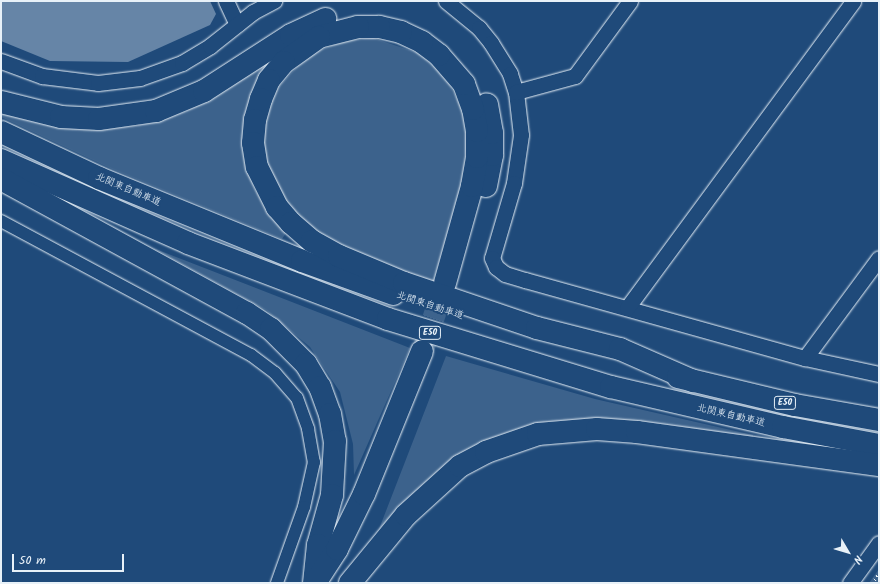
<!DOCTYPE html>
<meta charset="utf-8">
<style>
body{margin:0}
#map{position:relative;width:880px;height:584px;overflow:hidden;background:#1f4a7a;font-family:Kalam,"Klee One",sans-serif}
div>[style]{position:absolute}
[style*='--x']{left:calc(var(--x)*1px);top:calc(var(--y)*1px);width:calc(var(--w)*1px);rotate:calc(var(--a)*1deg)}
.green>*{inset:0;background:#3c628c}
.water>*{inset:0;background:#6685a7}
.motorway-tunnel>*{height:22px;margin-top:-11px;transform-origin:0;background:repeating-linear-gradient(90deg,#3d638d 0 22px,transparent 0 33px)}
.path>*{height:2.5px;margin-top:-1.25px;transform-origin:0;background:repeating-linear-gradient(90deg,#e8f1f8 0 1px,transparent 0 4px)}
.roads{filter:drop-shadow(0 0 1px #e8f1f8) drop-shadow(0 0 1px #e8f1f8)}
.minor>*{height:12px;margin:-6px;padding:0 6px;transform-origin:6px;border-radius:6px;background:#1f4a7a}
.tertiary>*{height:15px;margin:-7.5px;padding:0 7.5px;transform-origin:7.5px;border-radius:7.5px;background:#1f4a7a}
.motorway>*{height:22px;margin:-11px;padding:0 11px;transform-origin:11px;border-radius:11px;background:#1f4a7a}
span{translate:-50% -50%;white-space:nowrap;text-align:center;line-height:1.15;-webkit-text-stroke:4px #1f4a7a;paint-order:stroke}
.shield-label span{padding:1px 3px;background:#1f4a7a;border:1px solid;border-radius:3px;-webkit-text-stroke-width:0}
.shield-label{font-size:9px;color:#e8f1f8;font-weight:700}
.street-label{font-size:10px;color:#e8f1f8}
.frame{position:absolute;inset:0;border:2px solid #e8f1f8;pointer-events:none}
.north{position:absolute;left:828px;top:532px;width:40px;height:40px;-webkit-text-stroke:3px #1f4a7a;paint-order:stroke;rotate:128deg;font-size:11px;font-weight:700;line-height:16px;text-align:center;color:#e8f1f8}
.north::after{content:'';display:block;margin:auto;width:14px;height:18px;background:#e8f1f8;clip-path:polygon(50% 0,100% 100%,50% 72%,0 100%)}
.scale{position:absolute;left:12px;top:554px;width:112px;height:18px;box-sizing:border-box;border:2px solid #e8f1f8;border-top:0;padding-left:5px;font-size:12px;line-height:14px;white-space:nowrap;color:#e8f1f8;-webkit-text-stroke:3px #1f4a7a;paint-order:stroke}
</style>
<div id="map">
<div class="green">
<div style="clip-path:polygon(373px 38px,418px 53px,439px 70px,451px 87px,465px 116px,466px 147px,463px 182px,433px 282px,367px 262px,325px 240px,294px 214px,274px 187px,265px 161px,263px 138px,266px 115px,278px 88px,296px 68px,315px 52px,345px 41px)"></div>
<div style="clip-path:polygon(268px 59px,273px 63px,245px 155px,254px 188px,268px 212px,286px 233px,282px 239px,112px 169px,1px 117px,1px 112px,87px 128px,137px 126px,187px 111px)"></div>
<div style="clip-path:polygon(153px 248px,410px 348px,354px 475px,353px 444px,340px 392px,310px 347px,266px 310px)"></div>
<div style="clip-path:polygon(446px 356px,595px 399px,753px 435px,753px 442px,589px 420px,439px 473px,379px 529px)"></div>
<div style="clip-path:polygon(879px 569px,879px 583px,869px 583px)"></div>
</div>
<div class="water">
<div style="clip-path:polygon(1px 1px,210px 1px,216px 14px,210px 25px,128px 62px,50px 61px,1px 41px)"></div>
</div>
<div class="motorway-tunnel">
<div style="--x:423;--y:350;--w:71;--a:-71.8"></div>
</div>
<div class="path">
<div style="--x:872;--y:583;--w:12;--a:-55"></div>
</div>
<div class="roads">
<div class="minor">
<div style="--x:1;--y:221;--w:284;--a:28.2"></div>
<div style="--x:251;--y:355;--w:30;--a:37"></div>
<div style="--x:275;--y:373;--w:33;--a:49"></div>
<div style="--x:297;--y:398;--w:33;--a:70"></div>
<div style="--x:308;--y:429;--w:34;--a:80"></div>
<div style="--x:314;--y:462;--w:46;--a:102.5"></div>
<div style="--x:304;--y:507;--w:81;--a:109.6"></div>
</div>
<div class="tertiary">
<div style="--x:226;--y:1;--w:26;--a:65"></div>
<div style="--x:446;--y:1;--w:43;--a:39.3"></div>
<div style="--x:479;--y:28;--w:19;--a:51"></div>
<div style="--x:491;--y:43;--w:36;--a:58"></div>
<div style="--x:510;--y:74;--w:19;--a:72"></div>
<div style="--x:516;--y:92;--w:43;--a:83.4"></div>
<div style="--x:521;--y:135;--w:49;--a:98.3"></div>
<div style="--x:514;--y:183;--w:78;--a:106.3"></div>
<div style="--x:492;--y:258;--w:10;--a:66"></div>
<div style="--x:496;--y:267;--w:11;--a:38"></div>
<div style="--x:505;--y:274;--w:21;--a:17"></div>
<div style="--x:525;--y:280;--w:291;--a:15.6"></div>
<div style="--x:805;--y:358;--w:76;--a:12.2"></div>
<div style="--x:1;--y:61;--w:44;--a:20.1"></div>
<div style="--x:42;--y:76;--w:56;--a:7.1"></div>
<div style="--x:98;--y:83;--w:42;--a:-6.8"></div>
<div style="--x:140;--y:78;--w:45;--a:-19.7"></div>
<div style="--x:182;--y:63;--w:33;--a:-31"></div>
<div style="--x:210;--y:46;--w:55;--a:-38.3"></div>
<div style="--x:253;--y:12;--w:24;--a:-28"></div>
<div style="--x:516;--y:92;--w:61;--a:-15.2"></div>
<div style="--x:575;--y:76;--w:93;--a:-53.7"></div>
<div style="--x:627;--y:308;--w:381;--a:-53.6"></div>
<div style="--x:805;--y:358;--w:124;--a:-53.5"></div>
<div style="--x:850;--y:583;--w:49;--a:-54.1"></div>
</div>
<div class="motorway">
<div style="--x:1;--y:102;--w:62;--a:14"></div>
<div style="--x:61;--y:117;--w:38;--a:3"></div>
<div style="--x:99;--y:119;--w:58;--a:-8"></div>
<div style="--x:156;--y:111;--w:52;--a:-22.6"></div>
<div style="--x:204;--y:91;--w:103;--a:-32.8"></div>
<div style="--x:291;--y:35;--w:38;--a:-25"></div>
<div style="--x:1;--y:132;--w:108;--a:25.1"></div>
<div style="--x:99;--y:178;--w:219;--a:22.2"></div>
<div style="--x:302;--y:261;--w:97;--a:19.9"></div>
<div style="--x:1;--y:160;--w:205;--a:23.9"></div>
<div style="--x:188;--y:243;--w:214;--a:20.8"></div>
<div style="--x:388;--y:319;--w:233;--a:17"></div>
<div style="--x:611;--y:387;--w:177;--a:13.1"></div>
<div style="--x:783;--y:427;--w:98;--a:10.6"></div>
<div style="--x:1;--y:179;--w:280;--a:28.6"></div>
<div style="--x:247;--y:313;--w:29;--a:34"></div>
<div style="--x:271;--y:329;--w:49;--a:45"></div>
<div style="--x:306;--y:364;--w:27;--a:59"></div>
<div style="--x:320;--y:387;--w:29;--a:70"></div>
<div style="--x:330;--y:414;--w:27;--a:80"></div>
<div style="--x:335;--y:441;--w:54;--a:93.2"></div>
<div style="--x:332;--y:495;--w:52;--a:105.6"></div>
<div style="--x:318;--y:545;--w:38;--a:96"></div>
<div style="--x:486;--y:186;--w:32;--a:-79"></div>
<div style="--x:492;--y:155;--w:22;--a:-90"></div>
<div style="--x:492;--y:133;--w:29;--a:-100"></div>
<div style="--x:445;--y:283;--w:101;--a:-74.4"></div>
<div style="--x:472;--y:186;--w:29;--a:-80"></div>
<div style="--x:477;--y:157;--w:26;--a:-90"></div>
<div style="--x:477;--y:131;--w:22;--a:-100"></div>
<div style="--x:473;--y:109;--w:27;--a:-110"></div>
<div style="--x:464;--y:84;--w:38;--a:-131"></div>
<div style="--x:439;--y:55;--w:21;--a:-143"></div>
<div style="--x:422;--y:42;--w:23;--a:-155"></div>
<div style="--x:401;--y:32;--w:23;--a:-167"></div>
<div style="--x:379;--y:27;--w:21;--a:180"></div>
<div style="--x:358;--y:27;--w:40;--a:165.6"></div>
<div style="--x:319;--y:37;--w:43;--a:144.5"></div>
<div style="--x:284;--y:62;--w:23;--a:130"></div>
<div style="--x:269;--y:80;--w:21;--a:113"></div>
<div style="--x:261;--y:99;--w:22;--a:106"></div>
<div style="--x:255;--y:120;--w:23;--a:95"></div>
<div style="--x:253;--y:143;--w:24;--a:81"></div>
<div style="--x:257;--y:167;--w:45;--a:63.4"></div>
<div style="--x:277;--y:207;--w:21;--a:49"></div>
<div style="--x:291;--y:223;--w:28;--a:41"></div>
<div style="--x:312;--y:241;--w:31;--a:29"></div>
<div style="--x:339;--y:256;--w:70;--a:22.6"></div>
<div style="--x:404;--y:283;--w:140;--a:18.7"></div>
<div style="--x:537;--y:328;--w:86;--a:14.2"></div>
<div style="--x:620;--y:349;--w:80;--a:23.7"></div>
<div style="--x:678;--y:377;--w:120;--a:13.5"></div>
<div style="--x:795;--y:405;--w:85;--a:10.1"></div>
<div style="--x:317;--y:580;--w:37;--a:-57"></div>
<div style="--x:337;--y:549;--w:61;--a:-63.9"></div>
<div style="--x:364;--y:494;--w:154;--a:-67.9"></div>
<div style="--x:350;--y:583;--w:88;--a:-50.5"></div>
<div style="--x:406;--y:515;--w:73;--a:-42.2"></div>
<div style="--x:460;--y:466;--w:30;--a:-28"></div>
<div style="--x:486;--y:452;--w:55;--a:-19.1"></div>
<div style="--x:538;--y:434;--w:59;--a:-4.8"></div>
<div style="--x:597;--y:429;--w:40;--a:4.3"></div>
<div style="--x:637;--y:432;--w:244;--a:7.8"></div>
</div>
</div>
<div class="shield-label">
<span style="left:430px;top:333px">E50</span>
<span style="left:785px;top:403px">E50</span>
</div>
<div class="street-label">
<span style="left:128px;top:190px;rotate:23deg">北関東自動車道</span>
<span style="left:430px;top:306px;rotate:18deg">北関東自動車道</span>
<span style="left:731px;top:416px;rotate:13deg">北関東自動車道</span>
</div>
<div class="frame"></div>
<div class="north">N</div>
<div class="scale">50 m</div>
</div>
